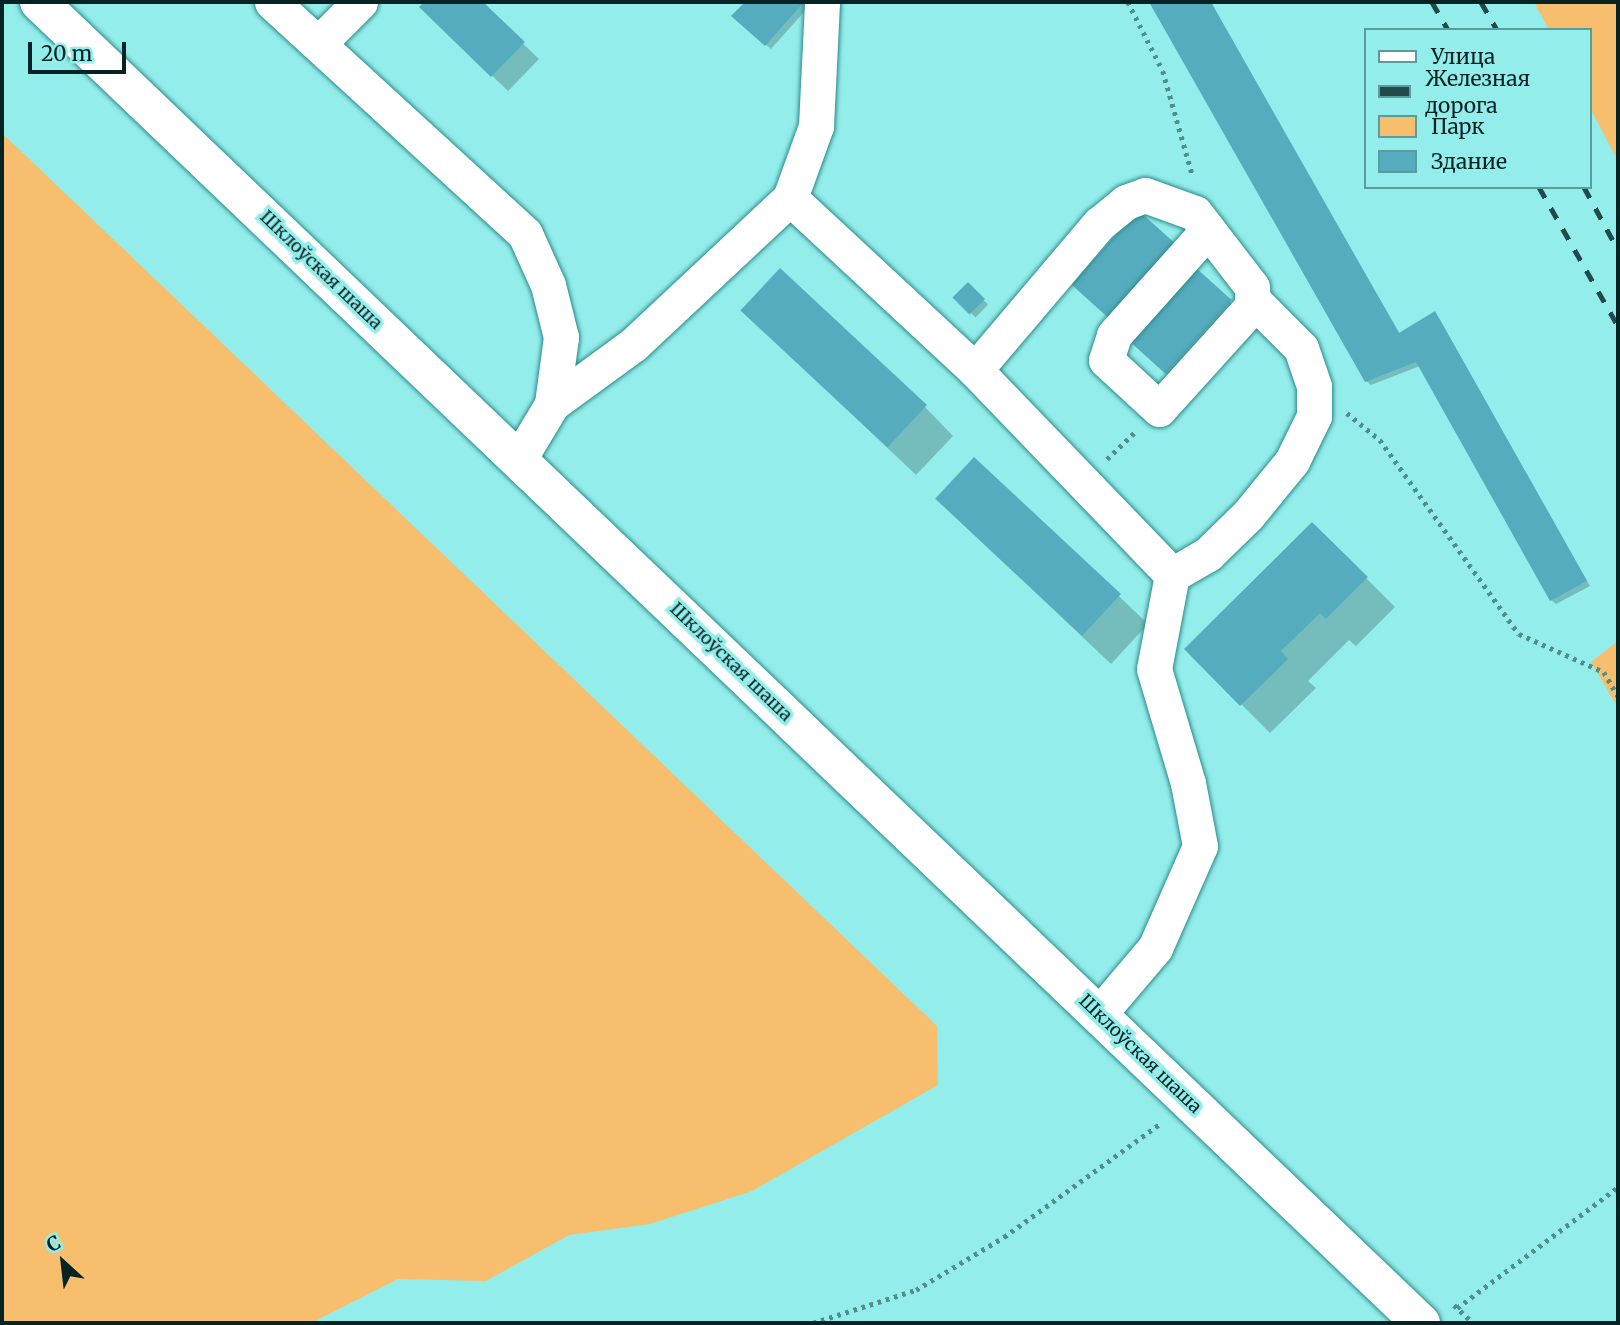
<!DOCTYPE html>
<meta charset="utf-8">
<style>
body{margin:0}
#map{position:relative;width:1620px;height:1325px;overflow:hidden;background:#93edeb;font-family:Merriweather,serif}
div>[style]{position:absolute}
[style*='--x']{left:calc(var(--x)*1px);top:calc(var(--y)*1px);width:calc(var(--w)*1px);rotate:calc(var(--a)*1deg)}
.green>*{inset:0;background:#f7be6d}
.shadow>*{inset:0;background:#0003;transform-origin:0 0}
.building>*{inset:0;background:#56acbf;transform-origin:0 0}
.path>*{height:4.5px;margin-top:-2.25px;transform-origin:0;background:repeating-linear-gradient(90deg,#508d8c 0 3.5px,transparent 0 8.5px)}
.roads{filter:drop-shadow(0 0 2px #2b8b8a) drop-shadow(0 0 2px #2b8b8a)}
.minor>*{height:35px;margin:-17.5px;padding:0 17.5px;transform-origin:17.5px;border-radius:17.5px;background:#fff}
.major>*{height:38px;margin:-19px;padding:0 19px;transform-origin:19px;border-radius:19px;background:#fff}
.rail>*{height:5px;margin-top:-2.5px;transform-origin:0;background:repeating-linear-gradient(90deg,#214a49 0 12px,transparent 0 24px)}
span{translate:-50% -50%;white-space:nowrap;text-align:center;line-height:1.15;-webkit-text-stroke:7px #93edeb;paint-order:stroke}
.street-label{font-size:18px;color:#052322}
.frame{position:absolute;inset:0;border:4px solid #052322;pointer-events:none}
.legend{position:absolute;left:1364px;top:28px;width:228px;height:161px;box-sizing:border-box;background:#93edeb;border:2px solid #5a9c9b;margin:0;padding:9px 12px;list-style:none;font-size:21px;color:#052322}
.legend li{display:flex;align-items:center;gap:14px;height:35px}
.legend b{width:35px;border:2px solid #5a9c9b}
.north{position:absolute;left:28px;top:1227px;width:70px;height:70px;-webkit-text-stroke:5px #93edeb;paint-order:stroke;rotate:333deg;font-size:19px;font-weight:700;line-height:28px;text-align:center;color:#052322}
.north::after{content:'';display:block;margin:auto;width:24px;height:32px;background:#052322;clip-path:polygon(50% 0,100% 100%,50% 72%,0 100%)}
.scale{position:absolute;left:28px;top:42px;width:98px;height:32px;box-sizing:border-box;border:4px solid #052322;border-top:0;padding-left:9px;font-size:21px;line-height:24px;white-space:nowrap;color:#052322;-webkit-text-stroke:5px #93edeb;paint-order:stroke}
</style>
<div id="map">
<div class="green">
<div style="clip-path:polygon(1534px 2px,1618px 2px,1618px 161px,1590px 108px,1590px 30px,1549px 30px)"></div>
<div style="clip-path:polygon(2px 133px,937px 1026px,938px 1085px,752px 1191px,650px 1224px,569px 1235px,486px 1281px,398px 1279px,311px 1323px,2px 1323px)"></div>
<div style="clip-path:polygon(1618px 641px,1618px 708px,1591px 662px)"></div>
</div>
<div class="shadow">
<div style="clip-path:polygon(427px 2px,480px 2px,539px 59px,508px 91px,421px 7px)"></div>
<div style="clip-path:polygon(748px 2px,813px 2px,771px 49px,733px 16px)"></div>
<div style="clip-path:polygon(1150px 2px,1208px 2px,1400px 334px,1434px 314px,1439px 318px,1590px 586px,1556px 604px,1551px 600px,1420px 366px,1371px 385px,1366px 381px)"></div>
<div style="left:1196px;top:270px;width:53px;height:96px;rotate:43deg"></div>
<div style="left:968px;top:285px;width:28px;height:18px;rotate:44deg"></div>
<div style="clip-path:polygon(772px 338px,925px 407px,953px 436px,916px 475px)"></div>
<div style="clip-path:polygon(975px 459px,1148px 624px,1111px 664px,966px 527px)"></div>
<div style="clip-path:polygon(1312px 524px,1395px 607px,1356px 646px,1349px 640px,1308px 681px,1316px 688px,1270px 733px,1186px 649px)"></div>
</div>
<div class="building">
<div style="clip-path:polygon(424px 2px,483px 2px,525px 42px,491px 77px,419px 7px)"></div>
<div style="clip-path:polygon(745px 2px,804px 2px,765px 46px,731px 16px)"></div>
<div style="clip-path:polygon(1149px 2px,1211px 2px,1399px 333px,1435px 311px,1587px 581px,1550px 601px,1416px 362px,1365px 382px)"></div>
<div style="left:1138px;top:210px;width:50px;height:100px;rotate:42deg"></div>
<div style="left:780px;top:268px;width:201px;height:58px;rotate:43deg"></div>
<div style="left:1196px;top:268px;width:48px;height:99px;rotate:42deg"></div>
<div style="left:968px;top:282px;width:24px;height:22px;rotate:45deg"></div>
<div style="left:974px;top:457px;width:201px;height:57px;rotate:43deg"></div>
<div style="clip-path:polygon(1312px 522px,1368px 577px,1326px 619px,1320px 613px,1281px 651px,1288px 659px,1240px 706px,1184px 649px)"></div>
</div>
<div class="path">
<div style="--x:1128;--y:2;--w:77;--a:63.1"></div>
<div style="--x:1163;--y:71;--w:110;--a:74.2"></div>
<div style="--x:1347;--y:413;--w:43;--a:39.3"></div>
<div style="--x:1380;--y:440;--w:239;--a:54.4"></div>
<div style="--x:1519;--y:634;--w:93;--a:24.1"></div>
<div style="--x:1604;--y:672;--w:28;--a:60"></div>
<div style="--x:1107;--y:459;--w:40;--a:-44"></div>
<div style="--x:1454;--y:1305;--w:26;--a:43"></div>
<div style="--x:1457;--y:1308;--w:201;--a:-36.9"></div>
<div style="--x:813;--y:1323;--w:108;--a:-17.8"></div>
<div style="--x:916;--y:1290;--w:103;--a:-31.1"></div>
<div style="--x:1004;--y:1237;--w:194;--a:-36"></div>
</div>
<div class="roads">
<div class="minor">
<div style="--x:272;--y:2;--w:343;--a:42.5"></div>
<div style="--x:525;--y:234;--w:56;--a:65.7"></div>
<div style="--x:548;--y:285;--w:54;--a:76"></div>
<div style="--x:561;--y:337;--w:68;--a:97.7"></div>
<div style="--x:319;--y:43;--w:58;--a:-45"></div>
<div style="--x:790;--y:198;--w:77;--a:-70.1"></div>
<div style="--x:816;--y:126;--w:124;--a:-87.2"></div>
<div style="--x:975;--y:370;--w:192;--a:-49.7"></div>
<div style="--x:1099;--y:224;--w:35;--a:-39"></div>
<div style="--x:1126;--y:202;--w:20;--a:-20"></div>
<div style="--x:1145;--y:195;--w:53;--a:19.8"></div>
<div style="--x:1195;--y:213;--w:93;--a:52.4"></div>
<div style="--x:1252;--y:287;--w:18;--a:87"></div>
<div style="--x:1253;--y:305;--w:140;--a:132.1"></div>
<div style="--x:1159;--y:409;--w:72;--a:-137.2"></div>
<div style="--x:1106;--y:360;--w:26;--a:-72"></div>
<div style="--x:1114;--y:335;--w:141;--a:-48.2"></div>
<div style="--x:519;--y:459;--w:64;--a:-59"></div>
<div style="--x:552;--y:404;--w:102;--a:-36.2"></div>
<div style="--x:634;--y:344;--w:214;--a:-43.1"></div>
<div style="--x:790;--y:198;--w:253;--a:42.9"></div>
<div style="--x:975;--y:370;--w:284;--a:46.1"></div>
<div style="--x:1099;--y:1014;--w:87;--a:-49.7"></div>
<div style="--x:1155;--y:948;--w:111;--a:-66.2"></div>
<div style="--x:1200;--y:846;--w:64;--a:-100.8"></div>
<div style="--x:1188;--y:783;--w:119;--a:-106.6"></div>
<div style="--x:1154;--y:669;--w:96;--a:-79.2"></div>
<div style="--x:1172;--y:575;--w:42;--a:-30.3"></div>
<div style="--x:1208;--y:554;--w:56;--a:-44.3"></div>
<div style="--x:1248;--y:515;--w:70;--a:-50.8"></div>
<div style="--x:1292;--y:461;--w:50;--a:-63.9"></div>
<div style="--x:1314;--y:416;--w:30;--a:-90"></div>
<div style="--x:1314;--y:386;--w:40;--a:-108.9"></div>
<div style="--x:1301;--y:348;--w:69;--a:-135"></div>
</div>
<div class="major">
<div style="--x:39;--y:2;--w:1912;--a:43.71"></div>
</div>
</div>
<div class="rail">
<div style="--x:1432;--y:2;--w:32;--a:60"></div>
<div style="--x:1481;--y:2;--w:32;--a:60"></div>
<div style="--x:1539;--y:187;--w:160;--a:60.4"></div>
<div style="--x:1584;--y:187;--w:72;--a:61.6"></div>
</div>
<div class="street-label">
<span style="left:321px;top:270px;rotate:44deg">Шклоўская шаша</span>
<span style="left:731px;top:662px;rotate:44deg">Шклоўская шаша</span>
<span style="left:1140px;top:1054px;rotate:44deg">Шклоўская шаша</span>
</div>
<div class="frame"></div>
<ul class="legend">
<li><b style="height:9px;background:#fff"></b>Улица</li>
<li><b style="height:9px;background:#214a49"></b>Железная дорога</li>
<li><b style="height:19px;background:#f7be6d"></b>Парк</li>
<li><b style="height:19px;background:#56acbf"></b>Здание</li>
</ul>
<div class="north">С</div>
<div class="scale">20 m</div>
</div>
